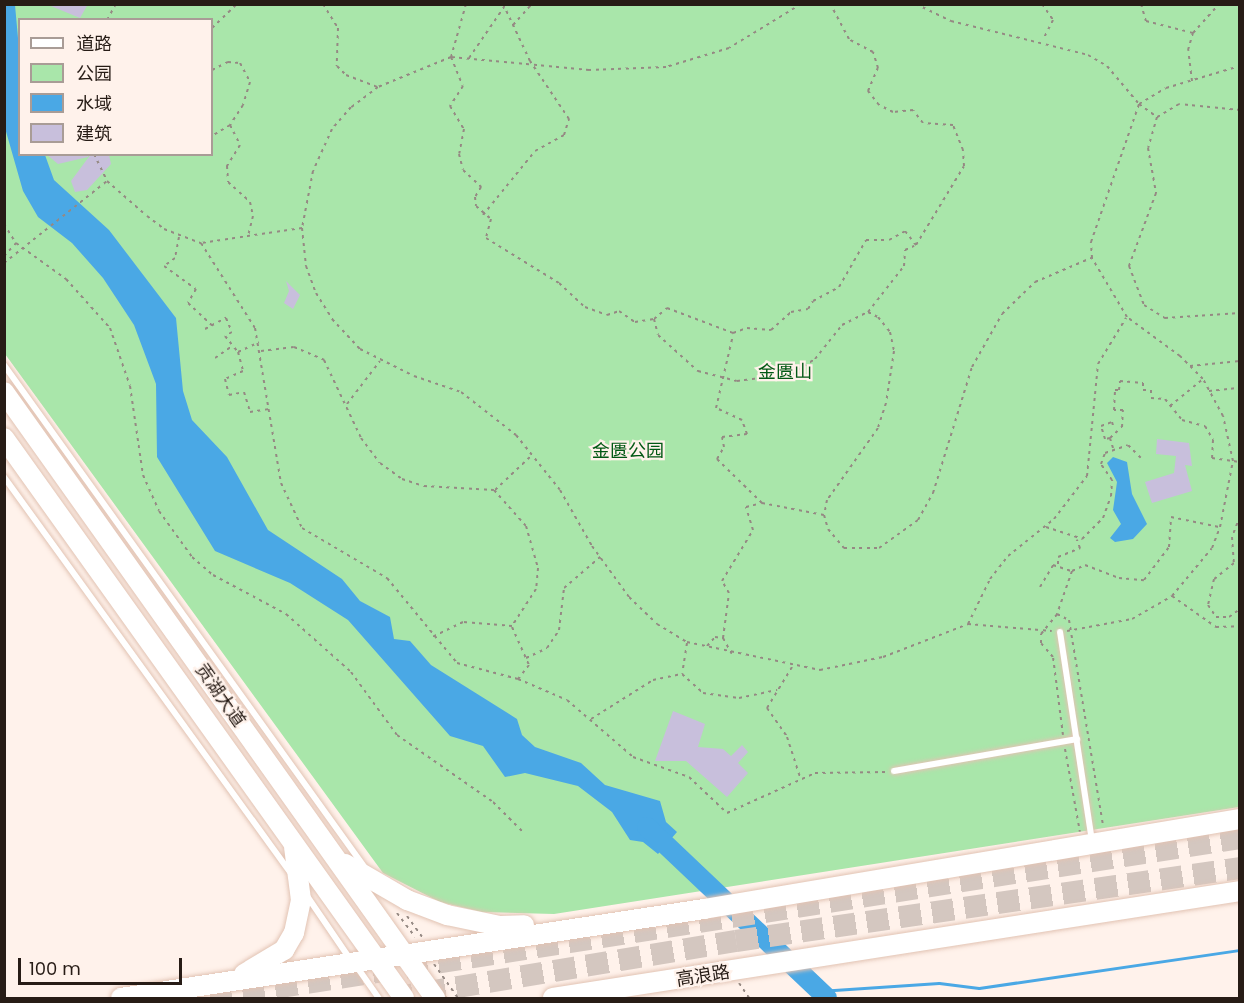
<!DOCTYPE html>
<meta charset="utf-8">
<style>
body{margin:0}
#map{position:relative;width:1244px;height:1003px;overflow:hidden;background:#fff2eb;font-family:Poppins,"Noto Sans SC",sans-serif}
div>[style]{position:absolute}
[style*='--x']{left:calc(var(--x)*1px);top:calc(var(--y)*1px);width:calc(var(--w)*1px);rotate:calc(var(--a)*1deg)}
.green>*{inset:0;background:#a9e6aa}
.water>*{inset:0;background:#4aa8e5}
.stream>*{height:3px;margin:-1.5px;padding:0 1.5px;transform-origin:1.5px;border-radius:1.5px;background:#4aa8e5}
.river>*{height:20px;margin:-10px;padding:0 10px;transform-origin:10px;border-radius:10px;background:#4aa8e5}
.building>*{inset:0;background:#c8bfdc}
.highway-tunnel>*{height:22px;margin-top:-11px;transform-origin:0;background:repeating-linear-gradient(90deg,#d4c7c0 0 22px,transparent 0 33px)}
.path>*{height:2px;margin-top:-1px;transform-origin:0;background:repeating-linear-gradient(90deg,#958983 0 3px,transparent 0 7.5px)}
.roads{filter:drop-shadow(0 0 2px #e2c3b3) drop-shadow(0 0 2px #e2c3b3)}
.lane>*{height:6px;margin:-3px;padding:0 3px;transform-origin:3px;border-radius:3px;background:#fff}
.primary>*{height:20px;margin:-10px;padding:0 10px;transform-origin:10px;border-radius:10px;background:#fff}
span{translate:-50% -50%;white-space:nowrap;text-align:center;line-height:1.15;-webkit-text-stroke:4.5px #fff2eb;paint-order:stroke}
.park-label{font-size:18px;color:#025814}
.street-label{font-size:18px;color:#271c16}
.frame{position:absolute;inset:0;border:6px solid #271c16;pointer-events:none}
.legend{position:absolute;left:18px;top:18px;width:195px;height:138px;box-sizing:border-box;background:#fff2eb;border:2px solid #a99c96;margin:0;padding:8px 10px;list-style:none;font-size:18px;color:#271c16}
.legend li{display:flex;align-items:center;gap:12px;height:30px}
.legend b{width:30px;border:2px solid #a99c96}
.scale{position:absolute;left:18px;top:958px;width:164px;height:27px;box-sizing:border-box;border:3px solid #271c16;border-top:0;padding-left:8px;font-size:18px;line-height:21px;white-space:nowrap;color:#271c16;-webkit-text-stroke:4px #fff2eb;paint-order:stroke}
</style>
<div id="map">
<div class="green">
<div style="clip-path:polygon(evenodd,4px 5px,1239px 5px,1239px 807px,554px 914px,482px 912px,440px 902px,383px 873px,5px 354px,4px 5px,20px 20px,212px 20px,212px 154px,20px 154px,20px 20px)"></div>
</div>
<div class="water">
<div style="clip-path:polygon(4px 5px,15px 5px,19px 49px,20px 154px,45px 155px,54px 180px,109px 230px,176px 318px,183px 391px,192px 420px,227px 457px,268px 530px,342px 579px,360px 601px,390px 617px,394px 639px,410px 641px,431px 665px,517px 719px,522px 735px,535px 747px,581px 763px,605px 785px,660px 801px,666px 822px,677px 832px,658px 854px,643px 842px,630px 840px,612px 812px,578px 786px,525px 773px,505px 777px,483px 746px,450px 736px,348px 620px,290px 583px,215px 551px,157px 457px,156px 384px,134px 325px,103px 278px,72px 243px,38px 217px,23px 191px,5px 128px)"></div>
<div style="clip-path:polygon(1113px 457px,1127px 462px,1132px 494px,1147px 524px,1133px 539px,1115px 542px,1110px 538px,1121px 524px,1113px 510px,1117px 482px,1107px 463px)"></div>
</div>
<div class="stream">
<div style="--x:819;--y:991;--w:120;--a:-3.8"></div>
<div style="--x:939;--y:983;--w:40;--a:7.1"></div>
<div style="--x:979;--y:988;--w:264;--a:-8.3"></div>
</div>
<div class="river">
<div style="--x:647;--y:827;--w:248;--a:43.5"></div>
</div>
<div class="building">
<div style="clip-path:polygon(46px 4px,88px 4px,80px 18px)"></div>
<div style="clip-path:polygon(46px 154px,88px 154px,88px 157px,58px 164px)"></div>
<div style="clip-path:polygon(91px 154px,109px 155px,111px 164px,87px 190px,75px 192px,71px 181px)"></div>
<div style="clip-path:polygon(286px 281px,300px 295px,293px 309px,284px 303px,289px 291px)"></div>
<div style="clip-path:polygon(1157px 439px,1189px 443px,1192px 466px,1185px 465px,1192px 491px,1152px 503px,1145px 482px,1174px 473px,1176px 456px,1156px 454px)"></div>
<div style="clip-path:polygon(673px 711px,705px 724px,698px 747px,723px 749px,731px 756px,742px 745px,748px 752px,738px 763px,748px 773px,727px 797px,686px 761px,655px 761px)"></div>
</div>
<div class="highway-tunnel">
<div style="--x:210;--y:998;--w:1042;--a:-8.83"></div>
<div style="--x:391;--y:998;--w:350;--a:-9.4"></div>
<div style="--x:736;--y:941;--w:509;--a:-8.24"></div>
</div>
<div class="path">
<div style="--x:323;--y:4;--w:28;--a:58"></div>
<div style="--x:338;--y:28;--w:38;--a:92"></div>
<div style="--x:337;--y:66;--w:13;--a:45"></div>
<div style="--x:346;--y:75;--w:34;--a:21"></div>
<div style="--x:466;--y:4;--w:55;--a:105.8"></div>
<div style="--x:451;--y:57;--w:31;--a:68"></div>
<div style="--x:463;--y:86;--w:24;--a:123"></div>
<div style="--x:450;--y:106;--w:27;--a:59"></div>
<div style="--x:464;--y:129;--w:25;--a:101"></div>
<div style="--x:459;--y:154;--w:16;--a:76"></div>
<div style="--x:463;--y:170;--w:25;--a:43"></div>
<div style="--x:481;--y:187;--w:12;--a:121"></div>
<div style="--x:475;--y:197;--w:9;--a:84"></div>
<div style="--x:476;--y:206;--w:20;--a:41"></div>
<div style="--x:491;--y:219;--w:20;--a:105"></div>
<div style="--x:486;--y:238;--w:86;--a:31.7"></div>
<div style="--x:559;--y:283;--w:35;--a:43"></div>
<div style="--x:585;--y:307;--w:23;--a:20"></div>
<div style="--x:607;--y:315;--w:13;--a:-18"></div>
<div style="--x:619;--y:311;--w:19;--a:35"></div>
<div style="--x:635;--y:322;--w:19;--a:-9"></div>
<div style="--x:654;--y:319;--w:17;--a:-40"></div>
<div style="--x:667;--y:308;--w:71;--a:20.7"></div>
<div style="--x:733;--y:333;--w:15;--a:-20"></div>
<div style="--x:747;--y:328;--w:24;--a:5"></div>
<div style="--x:771;--y:330;--w:27;--a:-42"></div>
<div style="--x:791;--y:312;--w:17;--a:-10"></div>
<div style="--x:808;--y:309;--w:9;--a:-58"></div>
<div style="--x:813;--y:301;--w:30;--a:-28"></div>
<div style="--x:839;--y:287;--w:54;--a:-60.1"></div>
<div style="--x:866;--y:240;--w:23;--a:0"></div>
<div style="--x:889;--y:240;--w:18;--a:-29"></div>
<div style="--x:905;--y:231;--w:18;--a:52"></div>
<div style="--x:916;--y:245;--w:92;--a:-58.7"></div>
<div style="--x:964;--y:166;--w:16;--a:-94"></div>
<div style="--x:963;--y:150;--w:27;--a:-112"></div>
<div style="--x:953;--y:125;--w:30;--a:-176"></div>
<div style="--x:923;--y:123;--w:16;--a:-128"></div>
<div style="--x:913;--y:110;--w:20;--a:174"></div>
<div style="--x:893;--y:112;--w:16;--a:-153"></div>
<div style="--x:879;--y:105;--w:18;--a:-128"></div>
<div style="--x:868;--y:91;--w:25;--a:-67"></div>
<div style="--x:878;--y:68;--w:17;--a:-107"></div>
<div style="--x:873;--y:52;--w:27;--a:-152"></div>
<div style="--x:849;--y:39;--w:40;--a:-118"></div>
<div style="--x:801;--y:4;--w:84;--a:148.6"></div>
<div style="--x:729;--y:48;--w:66;--a:163.2"></div>
<div style="--x:666;--y:67;--w:77;--a:177.8"></div>
<div style="--x:589;--y:70;--w:139;--a:-174.6"></div>
<div style="--x:451;--y:57;--w:79;--a:157.7"></div>
<div style="--x:378;--y:87;--w:34;--a:143"></div>
<div style="--x:351;--y:107;--w:29;--a:131"></div>
<div style="--x:332;--y:129;--w:46;--a:114.3"></div>
<div style="--x:313;--y:171;--w:58;--a:100.9"></div>
<div style="--x:302;--y:228;--w:38;--a:84"></div>
<div style="--x:306;--y:266;--w:29;--a:70"></div>
<div style="--x:316;--y:293;--w:31;--a:58"></div>
<div style="--x:332;--y:319;--w:41;--a:47"></div>
<div style="--x:360;--y:349;--w:60;--a:26.6"></div>
<div style="--x:414;--y:376;--w:50;--a:18.8"></div>
<div style="--x:461;--y:392;--w:70;--a:38"></div>
<div style="--x:516;--y:435;--w:70;--a:51.3"></div>
<div style="--x:560;--y:490;--w:64;--a:60.3"></div>
<div style="--x:592;--y:546;--w:63;--a:54"></div>
<div style="--x:629;--y:597;--w:39;--a:44"></div>
<div style="--x:657;--y:624;--w:35;--a:31"></div>
<div style="--x:687;--y:642;--w:136;--a:11.9"></div>
<div style="--x:820;--y:670;--w:64;--a:-11.7"></div>
<div style="--x:883;--y:657;--w:91;--a:-21.2"></div>
<div style="--x:968;--y:624;--w:84;--a:4.8"></div>
<div style="--x:916;--y:4;--w:39;--a:26"></div>
<div style="--x:951;--y:21;--w:141;--a:13.9"></div>
<div style="--x:1088;--y:55;--w:22;--a:30"></div>
<div style="--x:1107;--y:66;--w:50;--a:49.9"></div>
<div style="--x:1139;--y:104;--w:22;--a:36"></div>
<div style="--x:1042;--y:4;--w:19;--a:55"></div>
<div style="--x:1053;--y:20;--w:22;--a:117"></div>
<div style="--x:1141;--y:4;--w:18;--a:74"></div>
<div style="--x:1146;--y:21;--w:49;--a:14.3"></div>
<div style="--x:107;--y:20;--w:18;--a:-61"></div>
<div style="--x:513;--y:25;--w:28;--a:-48"></div>
<div style="--x:212;--y:28;--w:35;--a:-44"></div>
<div style="--x:469;--y:58;--w:62;--a:-55.5"></div>
<div style="--x:212;--y:70;--w:18;--a:-27"></div>
<div style="--x:228;--y:62;--w:12;--a:5"></div>
<div style="--x:240;--y:63;--w:21;--a:62"></div>
<div style="--x:250;--y:82;--w:24;--a:107"></div>
<div style="--x:243;--y:105;--w:24;--a:123"></div>
<div style="--x:230;--y:125;--w:21;--a:149"></div>
<div style="--x:1192;--y:81;--w:31;--a:-97"></div>
<div style="--x:1188;--y:50;--w:18;--a:-74"></div>
<div style="--x:1193;--y:33;--w:39;--a:-48"></div>
<div style="--x:1240;--y:110;--w:61;--a:-174.4"></div>
<div style="--x:1179;--y:104;--w:26;--a:149"></div>
<div style="--x:1157;--y:117;--w:32;--a:106"></div>
<div style="--x:1148;--y:148;--w:46;--a:79.9"></div>
<div style="--x:1156;--y:193;--w:78;--a:110.3"></div>
<div style="--x:1129;--y:266;--w:42;--a:69"></div>
<div style="--x:1144;--y:305;--w:25;--a:32"></div>
<div style="--x:1165;--y:318;--w:75;--a:-3.8"></div>
<div style="--x:230;--y:125;--w:22;--a:63"></div>
<div style="--x:240;--y:145;--w:25;--a:122"></div>
<div style="--x:227;--y:166;--w:16;--a:86"></div>
<div style="--x:228;--y:182;--w:30;--a:42"></div>
<div style="--x:250;--y:202;--w:14;--a:78"></div>
<div style="--x:253;--y:216;--w:21;--a:104"></div>
<div style="--x:94;--y:154;--w:30;--a:64"></div>
<div style="--x:107;--y:181;--w:53;--a:41.2"></div>
<div style="--x:147;--y:216;--w:21;--a:37"></div>
<div style="--x:164;--y:229;--w:40;--a:21"></div>
<div style="--x:483;--y:215;--w:82;--a:-50.9"></div>
<div style="--x:535;--y:151;--w:33;--a:-29"></div>
<div style="--x:564;--y:135;--w:17;--a:-73"></div>
<div style="--x:569;--y:119;--w:70;--a:-123.9"></div>
<div style="--x:530;--y:61;--w:63;--a:-115.3"></div>
<div style="--x:4;--y:224;--w:22;--a:58"></div>
<div style="--x:16;--y:243;--w:62;--a:35.8"></div>
<div style="--x:66;--y:279;--w:66;--a:48.1"></div>
<div style="--x:110;--y:328;--w:61;--a:71"></div>
<div style="--x:130;--y:386;--w:90;--a:81.7"></div>
<div style="--x:143;--y:475;--w:39;--a:66"></div>
<div style="--x:159;--y:511;--w:57;--a:54.3"></div>
<div style="--x:192;--y:557;--w:28;--a:41"></div>
<div style="--x:213;--y:575;--w:83;--a:28.1"></div>
<div style="--x:286;--y:614;--w:87;--a:41.7"></div>
<div style="--x:351;--y:672;--w:78;--a:53.9"></div>
<div style="--x:397;--y:735;--w:117;--a:34.9"></div>
<div style="--x:493;--y:802;--w:41;--a:45"></div>
<div style="--x:302;--y:228;--w:102;--a:171.6"></div>
<div style="--x:201;--y:243;--w:101;--a:57.6"></div>
<div style="--x:255;--y:328;--w:157;--a:80.5"></div>
<div style="--x:281;--y:483;--w:50;--a:65"></div>
<div style="--x:302;--y:528;--w:99;--a:30.5"></div>
<div style="--x:387;--y:578;--w:110;--a:50.5"></div>
<div style="--x:457;--y:663;--w:63;--a:14.7"></div>
<div style="--x:518;--y:679;--w:53;--a:23.2"></div>
<div style="--x:567;--y:700;--w:87;--a:40.8"></div>
<div style="--x:633;--y:757;--w:59;--a:19.7"></div>
<div style="--x:689;--y:777;--w:52;--a:43.5"></div>
<div style="--x:727;--y:813;--w:97;--a:-24.4"></div>
<div style="--x:815;--y:773;--w:72;--a:-0.8"></div>
<div style="--x:179;--y:237;--w:21;--a:101"></div>
<div style="--x:175;--y:258;--w:14;--a:144"></div>
<div style="--x:164;--y:266;--w:39;--a:36"></div>
<div style="--x:196;--y:289;--w:16;--a:120"></div>
<div style="--x:188;--y:303;--w:33;--a:43"></div>
<div style="--x:4;--y:256;--w:18;--a:-47"></div>
<div style="--x:4;--y:263;--w:132;--a:-38.5"></div>
<div style="--x:868;--y:312;--w:58;--a:-52"></div>
<div style="--x:904;--y:266;--w:16;--a:-86"></div>
<div style="--x:905;--y:250;--w:10;--a:-24"></div>
<div style="--x:654;--y:319;--w:16;--a:76"></div>
<div style="--x:658;--y:335;--w:54;--a:42"></div>
<div style="--x:698;--y:371;--w:40;--a:14.4"></div>
<div style="--x:737;--y:381;--w:54;--a:-7.4"></div>
<div style="--x:791;--y:374;--w:28;--a:-32"></div>
<div style="--x:815;--y:359;--w:43;--a:-51.5"></div>
<div style="--x:842;--y:325;--w:29;--a:-27"></div>
<div style="--x:868;--y:312;--w:11;--a:27"></div>
<div style="--x:878;--y:317;--w:19;--a:51"></div>
<div style="--x:890;--y:332;--w:19;--a:78"></div>
<div style="--x:894;--y:351;--w:53;--a:98.7"></div>
<div style="--x:886;--y:403;--w:26;--a:108"></div>
<div style="--x:878;--y:428;--w:88;--a:125.3"></div>
<div style="--x:827;--y:500;--w:15;--a:101"></div>
<div style="--x:824;--y:515;--w:15;--a:74"></div>
<div style="--x:828;--y:529;--w:25;--a:50"></div>
<div style="--x:844;--y:548;--w:35;--a:0"></div>
<div style="--x:879;--y:548;--w:48;--a:-35.7"></div>
<div style="--x:918;--y:520;--w:31;--a:-61"></div>
<div style="--x:933;--y:493;--w:132;--a:-72.8"></div>
<div style="--x:972;--y:367;--w:61;--a:-60.5"></div>
<div style="--x:1002;--y:314;--w:46;--a:-44.1"></div>
<div style="--x:1035;--y:282;--w:61;--a:-23.2"></div>
<div style="--x:205;--y:329;--w:24;--a:-28"></div>
<div style="--x:226;--y:318;--w:15;--a:67"></div>
<div style="--x:232;--y:332;--w:8;--a:150"></div>
<div style="--x:225;--y:336;--w:21;--a:51"></div>
<div style="--x:238;--y:352;--w:20;--a:75"></div>
<div style="--x:243;--y:371;--w:20;--a:156"></div>
<div style="--x:225;--y:379;--w:16;--a:76"></div>
<div style="--x:229;--y:395;--w:15;--a:-11"></div>
<div style="--x:244;--y:392;--w:21;--a:73"></div>
<div style="--x:250;--y:412;--w:20;--a:-9"></div>
<div style="--x:261;--y:351;--w:33;--a:-7"></div>
<div style="--x:294;--y:347;--w:33;--a:23"></div>
<div style="--x:324;--y:360;--w:86;--a:64.6"></div>
<div style="--x:361;--y:438;--w:31;--a:53"></div>
<div style="--x:380;--y:463;--w:27;--a:36"></div>
<div style="--x:402;--y:479;--w:23;--a:18"></div>
<div style="--x:424;--y:486;--w:70;--a:3.3"></div>
<div style="--x:494;--y:490;--w:48;--a:48.4"></div>
<div style="--x:526;--y:526;--w:44;--a:74.1"></div>
<div style="--x:538;--y:568;--w:21;--a:95"></div>
<div style="--x:536;--y:589;--w:44;--a:123"></div>
<div style="--x:512;--y:626;--w:49;--a:-175.3"></div>
<div style="--x:463;--y:622;--w:34;--a:154"></div>
<div style="--x:238;--y:352;--w:23;--a:-25"></div>
<div style="--x:215;--y:358;--w:19;--a:-35"></div>
<div style="--x:1190;--y:366;--w:50;--a:-5.7"></div>
<div style="--x:1209;--y:391;--w:31;--a:-6"></div>
<div style="--x:347;--y:404;--w:54;--a:-52.5"></div>
<div style="--x:1170;--y:406;--w:43;--a:-39.3"></div>
<div style="--x:1110;--y:438;--w:5;--a:169"></div>
<div style="--x:1105;--y:439;--w:14;--a:-107"></div>
<div style="--x:1101;--y:426;--w:12;--a:-20"></div>
<div style="--x:1112;--y:422;--w:7;--a:74"></div>
<div style="--x:1113;--y:448;--w:10;--a:-107"></div>
<div style="--x:1110;--y:438;--w:16;--a:-43"></div>
<div style="--x:1122;--y:427;--w:17;--a:-87"></div>
<div style="--x:1123;--y:410;--w:9;--a:180"></div>
<div style="--x:1114;--y:410;--w:20;--a:-87"></div>
<div style="--x:1115;--y:390;--w:4;--a:0"></div>
<div style="--x:1119;--y:390;--w:9;--a:-84"></div>
<div style="--x:1120;--y:381;--w:23;--a:5"></div>
<div style="--x:1143;--y:383;--w:7;--a:90"></div>
<div style="--x:1143;--y:390;--w:8;--a:0"></div>
<div style="--x:1151;--y:390;--w:8;--a:90"></div>
<div style="--x:1151;--y:398;--w:14;--a:4"></div>
<div style="--x:1165;--y:399;--w:27;--a:51"></div>
<div style="--x:1182;--y:420;--w:24;--a:15"></div>
<div style="--x:1205;--y:426;--w:16;--a:60"></div>
<div style="--x:1213;--y:440;--w:18;--a:93"></div>
<div style="--x:1212;--y:458;--w:28;--a:8"></div>
<div style="--x:495;--y:490;--w:51;--a:-43.4"></div>
<div style="--x:762;--y:503;--w:63;--a:11"></div>
<div style="--x:1240;--y:516;--w:22;--a:111"></div>
<div style="--x:1232;--y:537;--w:26;--a:86"></div>
<div style="--x:1234;--y:563;--w:26;--a:141"></div>
<div style="--x:1214;--y:579;--w:27;--a:103"></div>
<div style="--x:1208;--y:605;--w:14;--a:56"></div>
<div style="--x:1216;--y:617;--w:13;--a:0"></div>
<div style="--x:1229;--y:617;--w:14;--a:-36"></div>
<div style="--x:1046;--y:527;--w:38;--a:18"></div>
<div style="--x:1082;--y:539;--w:30;--a:-45"></div>
<div style="--x:1103;--y:518;--w:23;--a:-70"></div>
<div style="--x:1111;--y:496;--w:16;--a:-86"></div>
<div style="--x:1112;--y:480;--w:19;--a:-125"></div>
<div style="--x:1101;--y:464;--w:12;--a:-70"></div>
<div style="--x:1105;--y:453;--w:24;--a:-19"></div>
<div style="--x:1128;--y:445;--w:18;--a:45"></div>
<div style="--x:1058;--y:564;--w:7;--a:-90"></div>
<div style="--x:1058;--y:557;--w:24;--a:-22"></div>
<div style="--x:1080;--y:548;--w:9;--a:-111"></div>
<div style="--x:1072;--y:571;--w:14;--a:-25"></div>
<div style="--x:1085;--y:565;--w:36;--a:21"></div>
<div style="--x:1119;--y:578;--w:25;--a:5"></div>
<div style="--x:1144;--y:580;--w:41;--a:-52.9"></div>
<div style="--x:1169;--y:547;--w:30;--a:-86"></div>
<div style="--x:1171;--y:517;--w:49;--a:11.8"></div>
<div style="--x:1040;--y:587;--w:26;--a:-59"></div>
<div style="--x:1053;--y:565;--w:20;--a:18"></div>
<div style="--x:1072;--y:571;--w:46;--a:109.2"></div>
<div style="--x:1172;--y:596;--w:54;--a:35.2"></div>
<div style="--x:1216;--y:627;--w:24;--a:-2"></div>
<div style="--x:968;--y:624;--w:50;--a:-63.9"></div>
<div style="--x:990;--y:579;--w:29;--a:-52"></div>
<div style="--x:1008;--y:556;--w:59;--a:-38.8"></div>
<div style="--x:1054;--y:519;--w:54;--a:-52.5"></div>
<div style="--x:1087;--y:476;--w:113;--a:-84.4"></div>
<div style="--x:1098;--y:364;--w:54;--a:-58.7"></div>
<div style="--x:512;--y:627;--w:42;--a:65.9"></div>
<div style="--x:529;--y:665;--w:18;--a:128"></div>
<div style="--x:1067;--y:631;--w:66;--a:-10.5"></div>
<div style="--x:1132;--y:619;--w:46;--a:-29.9"></div>
<div style="--x:1172;--y:596;--w:62;--a:-50.2"></div>
<div style="--x:1212;--y:548;--w:22;--a:-69"></div>
<div style="--x:1220;--y:527;--w:67;--a:-78.9"></div>
<div style="--x:1233;--y:461;--w:46;--a:-102.5"></div>
<div style="--x:1223;--y:416;--w:42;--a:-118.4"></div>
<div style="--x:1203;--y:379;--w:33;--a:-135"></div>
<div style="--x:1180;--y:356;--w:66;--a:-143.7"></div>
<div style="--x:1127;--y:317;--w:69;--a:-120.7"></div>
<div style="--x:1092;--y:258;--w:16;--a:-94"></div>
<div style="--x:1091;--y:242;--w:146;--a:-70.8"></div>
<div style="--x:1139;--y:104;--w:31;--a:-31"></div>
<div style="--x:1166;--y:88;--w:77;--a:-16.6"></div>
<div style="--x:723;--y:638;--w:45;--a:-82.4"></div>
<div style="--x:729;--y:593;--w:14;--a:-120"></div>
<div style="--x:722;--y:581;--w:60;--a:-58.7"></div>
<div style="--x:753;--y:530;--w:24;--a:-107"></div>
<div style="--x:746;--y:507;--w:16;--a:-14"></div>
<div style="--x:762;--y:503;--w:63;--a:-135.6"></div>
<div style="--x:717;--y:459;--w:14;--a:-60"></div>
<div style="--x:724;--y:447;--w:10;--a:-101"></div>
<div style="--x:722;--y:437;--w:25;--a:-7"></div>
<div style="--x:747;--y:434;--w:15;--a:-110"></div>
<div style="--x:742;--y:420;--w:29;--a:-155"></div>
<div style="--x:716;--y:408;--w:75;--a:-76.9"></div>
<div style="--x:687;--y:643;--w:31;--a:99"></div>
<div style="--x:682;--y:674;--w:28;--a:42"></div>
<div style="--x:703;--y:693;--w:36;--a:8"></div>
<div style="--x:739;--y:698;--w:39;--a:-12"></div>
<div style="--x:707;--y:646;--w:12;--a:-48"></div>
<div style="--x:715;--y:637;--w:8;--a:7"></div>
<div style="--x:723;--y:638;--w:18;--a:61"></div>
<div style="--x:526;--y:658;--w:23;--a:-25"></div>
<div style="--x:547;--y:648;--w:22;--a:-56"></div>
<div style="--x:559;--y:630;--w:42;--a:-83.2"></div>
<div style="--x:564;--y:588;--w:48;--a:-40.7"></div>
<div style="--x:792;--y:667;--w:48;--a:121.4"></div>
<div style="--x:767;--y:708;--w:35;--a:55"></div>
<div style="--x:787;--y:737;--w:42;--a:72"></div>
<div style="--x:591;--y:719;--w:73;--a:-32.2"></div>
<div style="--x:653;--y:680;--w:29;--a:-12"></div>
<div style="--x:1063;--y:735;--w:79;--a:-97.3"></div>
<div style="--x:1053;--y:657;--w:18;--a:-131"></div>
<div style="--x:1041;--y:643;--w:9;--a:-90"></div>
<div style="--x:1041;--y:634;--w:26;--a:-51"></div>
<div style="--x:1057;--y:614;--w:13;--a:27"></div>
<div style="--x:1069;--y:620;--w:209;--a:80.6"></div>
<div style="--x:1065;--y:749;--w:84;--a:79.8"></div>
<div style="--x:397;--y:913;--w:30;--a:53"></div>
<div style="--x:407;--y:916;--w:27;--a:54"></div>
<div style="--x:434;--y:964;--w:42;--a:54.8"></div>
<div style="--x:739;--y:983;--w:18;--a:56"></div>
</div>
<div class="roads">
<div class="lane">
<div style="--x:4;--y:365;--w:619;--a:54.33"></div>
<div style="--x:4;--y:477;--w:489;--a:54.1"></div>
<div style="--x:1060;--y:632;--w:212;--a:81.3"></div>
<div style="--x:894;--y:771;--w:186;--a:-9.9"></div>
<div style="--x:307;--y:896;--w:76;--a:55.7"></div>
<div style="--x:357;--y:967;--w:38;--a:55"></div>
</div>
<div class="primary">
<div style="--x:4;--y:392;--w:744;--a:54.58"></div>
<div style="--x:4;--y:438;--w:688;--a:54.46"></div>
<div style="--x:345;--y:864;--w:72;--a:30.1"></div>
<div style="--x:407;--y:900;--w:43;--a:20.6"></div>
<div style="--x:447;--y:915;--w:54;--a:11.7"></div>
<div style="--x:500;--y:926;--w:24;--a:-2"></div>
<div style="--x:244;--y:974;--w:47;--a:-31"></div>
<div style="--x:284;--y:950;--w:20;--a:-60"></div>
<div style="--x:294;--y:933;--w:34;--a:-78"></div>
<div style="--x:301;--y:900;--w:53;--a:-97.5"></div>
<div style="--x:121;--y:998;--w:590;--a:-8.68"></div>
<div style="--x:704;--y:909;--w:544;--a:-9.53"></div>
<div style="--x:553;--y:998;--w:695;--a:-8.85"></div>
</div>
</div>
<div class="park-label">
<span style="left:785px;top:372px">金匮山</span>
<span style="left:628px;top:451px">金匮公园</span>
</div>
<div class="street-label">
<span style="left:220px;top:695px;rotate:55deg">贡湖大道</span>
<span style="left:703px;top:976px;rotate:-9deg">高浪路</span>
</div>
<div class="frame"></div>
<ul class="legend">
<li><b style="height:8px;background:#fff"></b>道路</li>
<li><b style="height:16px;background:#a9e6aa"></b>公园</li>
<li><b style="height:16px;background:#4aa8e5"></b>水域</li>
<li><b style="height:16px;background:#c8bfdc"></b>建筑</li>
</ul>
<div class="scale">100 m</div>
</div>
